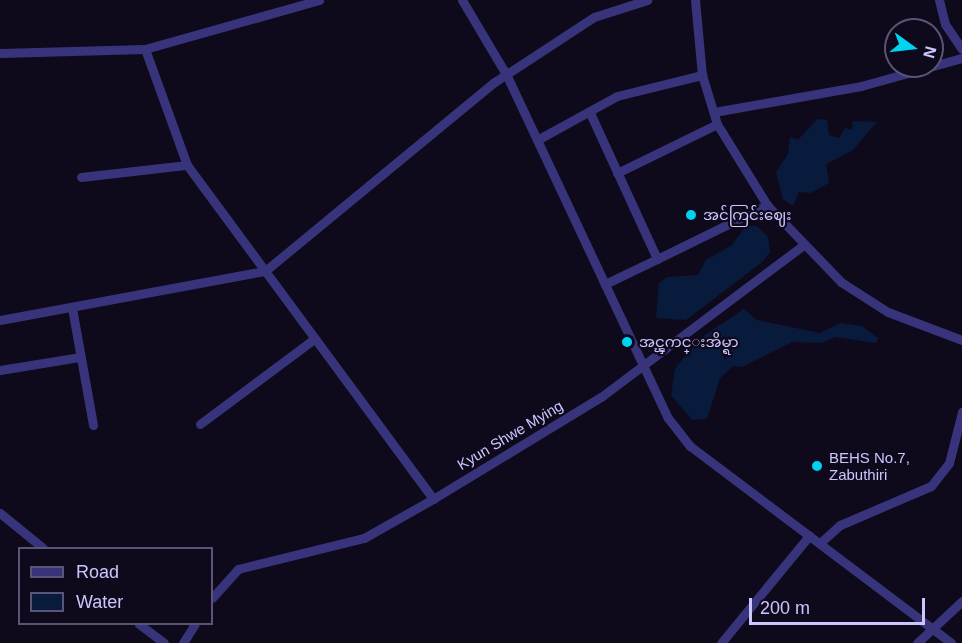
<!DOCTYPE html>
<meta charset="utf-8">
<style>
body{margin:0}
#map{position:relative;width:962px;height:643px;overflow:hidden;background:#0e0a1c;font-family:Arial,"Noto Sans Myanmar",sans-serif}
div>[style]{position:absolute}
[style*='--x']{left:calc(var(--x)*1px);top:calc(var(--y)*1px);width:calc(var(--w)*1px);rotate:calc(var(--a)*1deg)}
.water>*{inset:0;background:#091b3c}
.minor>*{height:9px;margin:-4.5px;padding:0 4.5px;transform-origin:4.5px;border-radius:4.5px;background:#38347c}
.dots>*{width:16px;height:16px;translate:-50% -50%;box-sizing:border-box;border:3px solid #0e0a1c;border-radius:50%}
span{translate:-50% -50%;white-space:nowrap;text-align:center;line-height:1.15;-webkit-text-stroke:4.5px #0e0a1c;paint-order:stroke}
.poi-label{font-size:15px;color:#cdc5ff}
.left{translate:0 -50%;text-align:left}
.street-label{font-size:15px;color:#cdc5ff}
.legend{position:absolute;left:18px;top:547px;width:195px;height:78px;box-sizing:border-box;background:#0e0a1c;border:2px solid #5a5577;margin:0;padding:8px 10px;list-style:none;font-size:18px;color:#cdc5ff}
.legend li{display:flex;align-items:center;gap:12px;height:30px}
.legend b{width:30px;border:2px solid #5a5577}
.north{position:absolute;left:884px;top:18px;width:60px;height:60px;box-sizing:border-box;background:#0e0a1c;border:2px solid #5a5577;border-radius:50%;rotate:105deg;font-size:16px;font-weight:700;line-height:24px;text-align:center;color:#cdc5ff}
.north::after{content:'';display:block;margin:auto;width:21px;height:27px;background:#00d3f0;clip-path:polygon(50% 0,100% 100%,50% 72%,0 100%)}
.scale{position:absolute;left:749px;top:598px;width:176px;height:27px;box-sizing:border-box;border:3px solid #cdc5ff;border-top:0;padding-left:8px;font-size:18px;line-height:21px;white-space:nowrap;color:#cdc5ff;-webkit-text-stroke:4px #0e0a1c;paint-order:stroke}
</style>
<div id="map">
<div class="water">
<div style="clip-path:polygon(817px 119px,827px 120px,829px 135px,839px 138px,845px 128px,852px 130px,853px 121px,877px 122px,853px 150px,826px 164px,829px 183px,810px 193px,799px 192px,793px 206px,783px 199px,776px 172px,788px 154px,790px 137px,798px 140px)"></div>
<div style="clip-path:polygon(746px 226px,757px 226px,768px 237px,770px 253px,761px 263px,686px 320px,656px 318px,659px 283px,667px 277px,698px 275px,706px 260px,732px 245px)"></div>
<div style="clip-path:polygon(744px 309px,757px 320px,820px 333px,840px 323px,862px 326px,878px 338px,876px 343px,835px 337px,822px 343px,792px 342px,742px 367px,733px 366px,720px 378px,707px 419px,692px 420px,671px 395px,675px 369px,699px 339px)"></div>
</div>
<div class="minor">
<div style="--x:462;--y:0;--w:86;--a:59.3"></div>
<div style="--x:506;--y:74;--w:380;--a:64.8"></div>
<div style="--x:668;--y:418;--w:36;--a:52"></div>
<div style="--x:690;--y:446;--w:327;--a:37"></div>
<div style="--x:695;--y:0;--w:75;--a:84.7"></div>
<div style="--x:702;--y:75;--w:51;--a:73"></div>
<div style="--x:717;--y:124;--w:95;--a:58.3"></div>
<div style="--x:767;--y:205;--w:107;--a:46.1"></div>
<div style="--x:841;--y:282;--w:56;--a:32.6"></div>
<div style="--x:888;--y:312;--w:79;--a:20.7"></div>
<div style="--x:939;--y:0;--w:25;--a:76"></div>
<div style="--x:945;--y:24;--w:30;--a:56"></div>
<div style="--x:145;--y:49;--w:123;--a:70.1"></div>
<div style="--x:187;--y:165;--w:415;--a:53.6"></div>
<div style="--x:0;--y:53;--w:145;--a:-1.6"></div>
<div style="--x:145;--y:49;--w:181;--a:-15.7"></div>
<div style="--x:714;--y:112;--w:149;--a:-10"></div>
<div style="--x:861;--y:86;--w:105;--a:-15.5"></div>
<div style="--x:590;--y:113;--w:161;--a:65.3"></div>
<div style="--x:657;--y:259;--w:58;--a:154.3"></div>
<div style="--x:537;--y:140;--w:91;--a:-28.8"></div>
<div style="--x:617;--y:96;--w:88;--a:-13.9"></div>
<div style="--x:617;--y:173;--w:111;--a:-26.1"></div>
<div style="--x:81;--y:177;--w:107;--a:-6.5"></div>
<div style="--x:657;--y:259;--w:123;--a:-26.1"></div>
<div style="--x:72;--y:308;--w:119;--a:79.8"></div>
<div style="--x:0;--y:320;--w:269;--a:-10.5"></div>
<div style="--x:265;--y:271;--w:296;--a:-39.5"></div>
<div style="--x:493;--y:83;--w:121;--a:-33.2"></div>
<div style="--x:594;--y:17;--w:56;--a:-17.8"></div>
<div style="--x:0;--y:370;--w:80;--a:-9.3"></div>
<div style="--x:200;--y:424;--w:142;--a:-36.7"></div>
<div style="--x:0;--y:513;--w:55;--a:39.1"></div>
<div style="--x:820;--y:543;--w:27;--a:-42"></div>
<div style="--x:840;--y:525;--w:99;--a:-23.2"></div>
<div style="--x:931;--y:486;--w:29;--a:-52"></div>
<div style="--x:949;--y:463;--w:53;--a:-75.7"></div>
<div style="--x:212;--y:598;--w:39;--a:-48"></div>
<div style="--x:238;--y:569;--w:130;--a:-13.8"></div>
<div style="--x:364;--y:538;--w:79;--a:-29.5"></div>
<div style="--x:433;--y:499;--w:197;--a:-31.3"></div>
<div style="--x:601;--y:397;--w:251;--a:-36.9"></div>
<div style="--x:139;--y:624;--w:31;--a:37"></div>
<div style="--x:183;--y:643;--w:22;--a:-58"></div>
<div style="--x:721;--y:643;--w:139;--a:-50.6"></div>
<div style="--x:917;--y:643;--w:62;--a:-43"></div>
</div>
<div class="dots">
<div style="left:691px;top:215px;background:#00d3f0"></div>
<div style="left:627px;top:342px;background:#00d3f0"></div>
<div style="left:817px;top:466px;background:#00d3f0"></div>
</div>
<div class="poi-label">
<span class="left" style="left:703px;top:215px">အင်ကြင်းဈေး</span>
<span class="left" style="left:639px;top:342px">အင္ၾကင္းအိမ္ရာ</span>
<span class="left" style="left:829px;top:466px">BEHS No.7,<br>Zabuthiri</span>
</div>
<div class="street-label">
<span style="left:510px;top:435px;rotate:-31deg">Kyun Shwe Mying</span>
</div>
<ul class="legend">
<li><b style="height:8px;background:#38347c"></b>Road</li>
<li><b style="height:16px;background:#091b3c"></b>Water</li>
</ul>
<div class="north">N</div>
<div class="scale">200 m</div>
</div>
